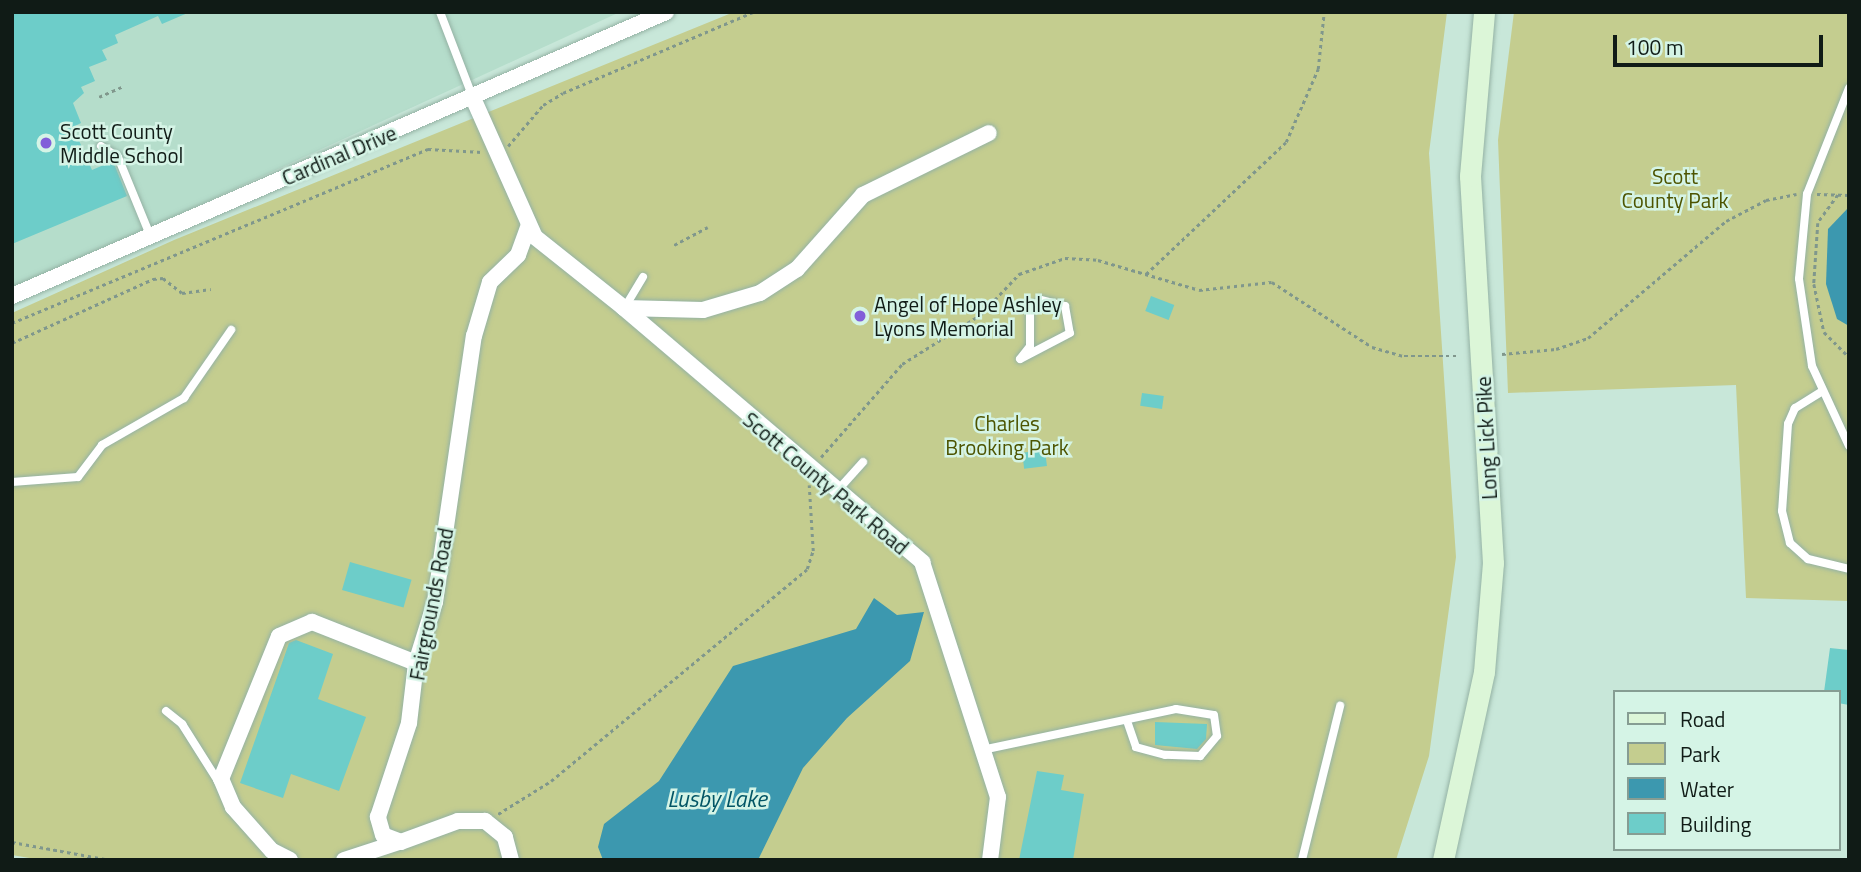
<!DOCTYPE html>
<style>
body{margin:0}
#map{position:relative;width:1861px;height:872px;overflow:hidden;background:#c8e7d9;font-family:"Titillium Web",sans-serif}
div>[style]{position:absolute}
[style*='--x']{left:calc(var(--x)*1px);top:calc(var(--y)*1px);width:calc(var(--w)*1px);rotate:calc(var(--a)*1deg)}
.built>*{inset:0;background:#b5ddcb}
.green>*{inset:0;background:#c4cd8f}
.water>*{inset:0;background:#3c98af}
.building>*{inset:0;background:#6dcdc9;transform-origin:0 0}
.path>*{height:2.5px;margin-top:-1.25px;transform-origin:0;background:repeating-linear-gradient(90deg,#80978c 0 3.5px,transparent 0 7px)}
.roads{filter:drop-shadow(0 0 2px #94b2a4) drop-shadow(0 0 2px #94b2a4)}
.service>*{height:8px;margin:-4px;padding:0 4px;transform-origin:4px;border-radius:4px;background:#fff}
.minor>*{height:16px;margin:-8px;padding:0 8px;transform-origin:8px;border-radius:8px;background:#fff}
.secondary>*{height:21px;margin:-10.5px;padding:0 10.5px;transform-origin:10.5px;border-radius:10.5px;background:#dcf6d8}
.dots>*{width:19px;height:19px;translate:-50% -50%;box-sizing:border-box;border:4px solid #d5f4e6;border-radius:50%}
span{translate:-50% -50%;white-space:nowrap;text-align:center;line-height:1.15;-webkit-text-stroke:5px #d5f4e6;paint-order:stroke}
.poi-label{font-size:21px;color:#101b16}
.left{translate:0 -50%;text-align:left}
.street-label{font-size:21px;color:#101b16}
.park-label{font-size:21px;color:#4d5400}
.water-label{font-size:23px;color:#025565;font-style:italic}
.frame{position:absolute;inset:0;border:14px solid #101b16;pointer-events:none}
.legend{position:absolute;left:1613px;top:690px;width:228px;height:161px;box-sizing:border-box;background:#d5f4e6;border:2px solid #869d93;margin:0;padding:9px 12px;list-style:none;font-size:21px;color:#101b16}
.legend li{display:flex;align-items:center;gap:14px;height:35px}
.legend b{width:35px;border:2px solid #869d93}
.scale{position:absolute;left:1613px;top:35px;width:210px;height:32px;box-sizing:border-box;border:4px solid #101b16;border-top:0;padding-left:9px;font-size:21px;line-height:24px;white-space:nowrap;color:#101b16;-webkit-text-stroke:5px #d5f4e6;paint-order:stroke}
</style>
<div id="map">
<div class="built">
<div style="clip-path:polygon(12px 12px,620px 12px,12px 291px)"></div>
</div>
<div class="green">
<div style="clip-path:polygon(734px 12px,1447px 12px,1429px 153px,1456px 557px,1429px 756px,1396px 860px,41px 860px,12px 855px,12px 313px,174px 240px)"></div>
<div style="clip-path:polygon(1514px 12px,1849px 12px,1849px 601px,1746px 598px,1736px 385px,1508px 393px,1498px 140px)"></div>
</div>
<div class="water">
<div style="clip-path:polygon(1849px 207px,1849px 326px,1837px 319px,1826px 284px,1828px 229px)"></div>
<div style="clip-path:polygon(874px 598px,897px 615px,924px 612px,910px 661px,847px 718px,803px 768px,758px 860px,603px 860px,598px 847px,604px 824px,659px 781px,733px 666px,856px 629px)"></div>
</div>
<div class="building">
<div style="clip-path:polygon(12px 12px,190px 12px,162px 24px,158px 16px,115px 35px,118px 43px,102px 50px,107px 60px,89px 67px,95px 81px,81px 87px,84px 93px,73px 103px,81px 123px,73px 127px,92px 170px,113px 161px,127px 196px,12px 244px)"></div>
<div style="left:1151px;top:296px;width:25px;height:16px;rotate:21deg"></div>
<div style="left:1142px;top:393px;width:22px;height:13px;rotate:8deg"></div>
<div style="left:1045px;top:450px;width:16px;height:23px;rotate:83deg"></div>
<div style="left:350px;top:562px;width:64px;height:29px;rotate:16deg"></div>
<div style="clip-path:polygon(296px 640px,333px 654px,318px 699px,366px 717px,339px 791px,291px 774px,283px 798px,240px 783px,289px 643px)"></div>
<div style="clip-path:polygon(1830px 648px,1849px 650px,1849px 705px,1838px 703px,1838px 692px,1824px 692px)"></div>
<div style="clip-path:polygon(1155px 722px,1207px 724px,1206px 739px,1197px 749px,1155px 745px)"></div>
<div style="clip-path:polygon(1037px 771px,1064px 775px,1061px 790px,1084px 794px,1073px 860px,1019px 860px)"></div>
</div>
<div class="path">
<div style="--x:99;--y:97;--w:27;--a:-24"></div>
<div style="--x:508;--y:146;--w:54;--a:-49.5"></div>
<div style="--x:543;--y:105;--w:23;--a:-31"></div>
<div style="--x:563;--y:93;--w:207;--a:-23.1"></div>
<div style="--x:1817;--y:194;--w:32;--a:2"></div>
<div style="--x:1838;--y:195;--w:34;--a:126"></div>
<div style="--x:1818;--y:223;--w:61;--a:93.8"></div>
<div style="--x:1814;--y:284;--w:49;--a:78.2"></div>
<div style="--x:1824;--y:332;--w:35;--a:45"></div>
<div style="--x:674;--y:245;--w:38;--a:-28"></div>
<div style="--x:1146;--y:274;--w:192;--a:-43.3"></div>
<div style="--x:1286;--y:142;--w:80;--a:-66.3"></div>
<div style="--x:1318;--y:69;--w:57;--a:-84"></div>
<div style="--x:12;--y:323;--w:451;--a:-22.7"></div>
<div style="--x:428;--y:149;--w:54;--a:3.2"></div>
<div style="--x:12;--y:343;--w:155;--a:-24.4"></div>
<div style="--x:153;--y:279;--w:10;--a:-6"></div>
<div style="--x:163;--y:278;--w:24;--a:38"></div>
<div style="--x:182;--y:293;--w:29;--a:-8"></div>
<div style="--x:1502;--y:354;--w:54;--a:-5.3"></div>
<div style="--x:1556;--y:349;--w:34;--a:-19"></div>
<div style="--x:1588;--y:338;--w:181;--a:-40.3"></div>
<div style="--x:1726;--y:221;--w:45;--a:-27.7"></div>
<div style="--x:1766;--y:200;--w:31;--a:-11"></div>
<div style="--x:821;--y:457;--w:123;--a:-48.9"></div>
<div style="--x:902;--y:364;--w:92;--a:-32.1"></div>
<div style="--x:980;--y:315;--w:57;--a:-46.4"></div>
<div style="--x:1019;--y:274;--w:49;--a:-19.2"></div>
<div style="--x:1065;--y:258;--w:33;--a:3"></div>
<div style="--x:1098;--y:260;--w:105;--a:16.5"></div>
<div style="--x:1199;--y:290;--w:73;--a:-6.3"></div>
<div style="--x:1272;--y:282;--w:119;--a:33"></div>
<div style="--x:1372;--y:347;--w:33;--a:16"></div>
<div style="--x:1404;--y:356;--w:54;--a:0"></div>
<div style="--x:498;--y:814;--w:62;--a:-31.9"></div>
<div style="--x:551;--y:781;--w:332;--a:-39.6"></div>
<div style="--x:807;--y:569;--w:19;--a:-72"></div>
<div style="--x:813;--y:551;--w:66;--a:-93.5"></div>
<div style="--x:12;--y:842;--w:100;--a:10.4"></div>
</div>
<div class="roads">
<div class="service">
<div style="--x:440;--y:12;--w:92;--a:69"></div>
<div style="--x:1849;--y:88;--w:114;--a:111.6"></div>
<div style="--x:1807;--y:194;--w:85;--a:95.4"></div>
<div style="--x:1799;--y:279;--w:88;--a:81.5"></div>
<div style="--x:1812;--y:366;--w:88;--a:65.2"></div>
<div style="--x:101;--y:146;--w:20;--a:33"></div>
<div style="--x:118;--y:157;--w:84;--a:67.7"></div>
<div style="--x:1041;--y:300;--w:25;--a:14"></div>
<div style="--x:1065;--y:306;--w:27;--a:80"></div>
<div style="--x:1070;--y:333;--w:56;--a:152.5"></div>
<div style="--x:1020;--y:359;--w:16;--a:-52"></div>
<div style="--x:1030;--y:346;--w:37;--a:-90"></div>
<div style="--x:1030;--y:309;--w:14;--a:-39"></div>
<div style="--x:625;--y:307;--w:35;--a:-59"></div>
<div style="--x:1821;--y:392;--w:31;--a:148"></div>
<div style="--x:1795;--y:408;--w:17;--a:114"></div>
<div style="--x:1788;--y:424;--w:87;--a:93.9"></div>
<div style="--x:1782;--y:511;--w:33;--a:76"></div>
<div style="--x:1790;--y:543;--w:24;--a:42"></div>
<div style="--x:1808;--y:559;--w:42;--a:13.7"></div>
<div style="--x:12;--y:482;--w:66;--a:-4.3"></div>
<div style="--x:78;--y:477;--w:40;--a:-53"></div>
<div style="--x:102;--y:445;--w:95;--a:-29.8"></div>
<div style="--x:184;--y:398;--w:83;--a:-55.3"></div>
<div style="--x:837;--y:491;--w:39;--a:-48"></div>
<div style="--x:166;--y:711;--w:21;--a:39"></div>
<div style="--x:182;--y:724;--w:71;--a:57.7"></div>
<div style="--x:982;--y:750;--w:198;--a:-11.9"></div>
<div style="--x:1176;--y:709;--w:38;--a:9"></div>
<div style="--x:1214;--y:715;--w:21;--a:82"></div>
<div style="--x:1217;--y:736;--w:26;--a:130"></div>
<div style="--x:1200;--y:756;--w:35;--a:-178"></div>
<div style="--x:1165;--y:755;--w:30;--a:-165"></div>
<div style="--x:1136;--y:747;--w:28;--a:-109"></div>
<div style="--x:1302;--y:860;--w:159;--a:-76.1"></div>
</div>
<div class="minor">
<div style="--x:473;--y:98;--w:152;--a:66"></div>
<div style="--x:535;--y:237;--w:114;--a:38.6"></div>
<div style="--x:624;--y:308;--w:79;--a:1.5"></div>
<div style="--x:703;--y:310;--w:59;--a:-16.6"></div>
<div style="--x:760;--y:293;--w:44;--a:-33"></div>
<div style="--x:797;--y:269;--w:99;--a:-48.3"></div>
<div style="--x:863;--y:195;--w:140;--a:-26.2"></div>
<div style="--x:12;--y:296;--w:713;--a:-23.47"></div>
<div style="--x:624;--y:308;--w:392;--a:40.4"></div>
<div style="--x:922;--y:562;--w:247;--a:72.1"></div>
<div style="--x:998;--y:797;--w:64;--a:97.2"></div>
<div style="--x:290;--y:860;--w:20;--a:-153"></div>
<div style="--x:272;--y:851;--w:59;--a:-131.6"></div>
<div style="--x:233;--y:807;--w:30;--a:-113"></div>
<div style="--x:221;--y:779;--w:154;--a:-67.9"></div>
<div style="--x:279;--y:636;--w:36;--a:-23"></div>
<div style="--x:312;--y:622;--w:112;--a:21.5"></div>
<div style="--x:344;--y:860;--w:58;--a:-18.1"></div>
<div style="--x:511;--y:860;--w:24;--a:-105"></div>
<div style="--x:505;--y:837;--w:26;--a:-141"></div>
<div style="--x:485;--y:821;--w:27;--a:180"></div>
<div style="--x:458;--y:821;--w:61;--a:159.8"></div>
<div style="--x:401;--y:842;--w:19;--a:-159"></div>
<div style="--x:383;--y:835;--w:19;--a:-106"></div>
<div style="--x:378;--y:817;--w:99;--a:-71.7"></div>
<div style="--x:409;--y:723;--w:60;--a:-83.3"></div>
<div style="--x:416;--y:663;--w:64;--a:-72.7"></div>
<div style="--x:435;--y:602;--w:269;--a:-81.7"></div>
<div style="--x:474;--y:336;--w:56;--a:-73.5"></div>
<div style="--x:490;--y:282;--w:39;--a:-44"></div>
<div style="--x:518;--y:255;--w:30;--a:-70"></div>
</div>
<div class="secondary">
<div style="--x:1443;--y:860;--w:192;--a:-77.7"></div>
<div style="--x:1484;--y:672;--w:109;--a:-85.3"></div>
<div style="--x:1493;--y:563;--w:388;--a:-93.4"></div>
<div style="--x:1470;--y:176;--w:165;--a:-85.1"></div>
</div>
</div>
<div class="dots">
<div style="left:46px;top:143px;background:#825fd9"></div>
<div style="left:860px;top:316px;background:#825fd9"></div>
</div>
<div class="poi-label">
<span class="left" style="left:60px;top:143px">Scott County<br>Middle School</span>
<span class="left" style="left:874px;top:316px">Angel of Hope Ashley<br>Lyons Memorial</span>
</div>
<div class="street-label">
<span style="left:339px;top:155px;rotate:-23deg">Cardinal Drive</span>
<span style="left:1486px;top:438px;rotate:-93deg">Long Lick Pike</span>
<span style="left:826px;top:483px;rotate:40deg">Scott County Park Road</span>
<span style="left:431px;top:604px;rotate:-79deg">Fairgrounds Road</span>
</div>
<div class="park-label">
<span style="left:1675px;top:188px">Scott<br>County Park</span>
<span style="left:1007px;top:435px">Charles<br>Brooking Park</span>
</div>
<div class="water-label">
<span style="left:717px;top:799px">Lusby Lake</span>
</div>
<div class="frame"></div>
<ul class="legend">
<li><b style="height:9px;background:#dcf6d8"></b>Road</li>
<li><b style="height:19px;background:#c4cd8f"></b>Park</li>
<li><b style="height:19px;background:#3c98af"></b>Water</li>
<li><b style="height:19px;background:#6dcdc9"></b>Building</li>
</ul>
<div class="scale">100 m</div>
</div>
